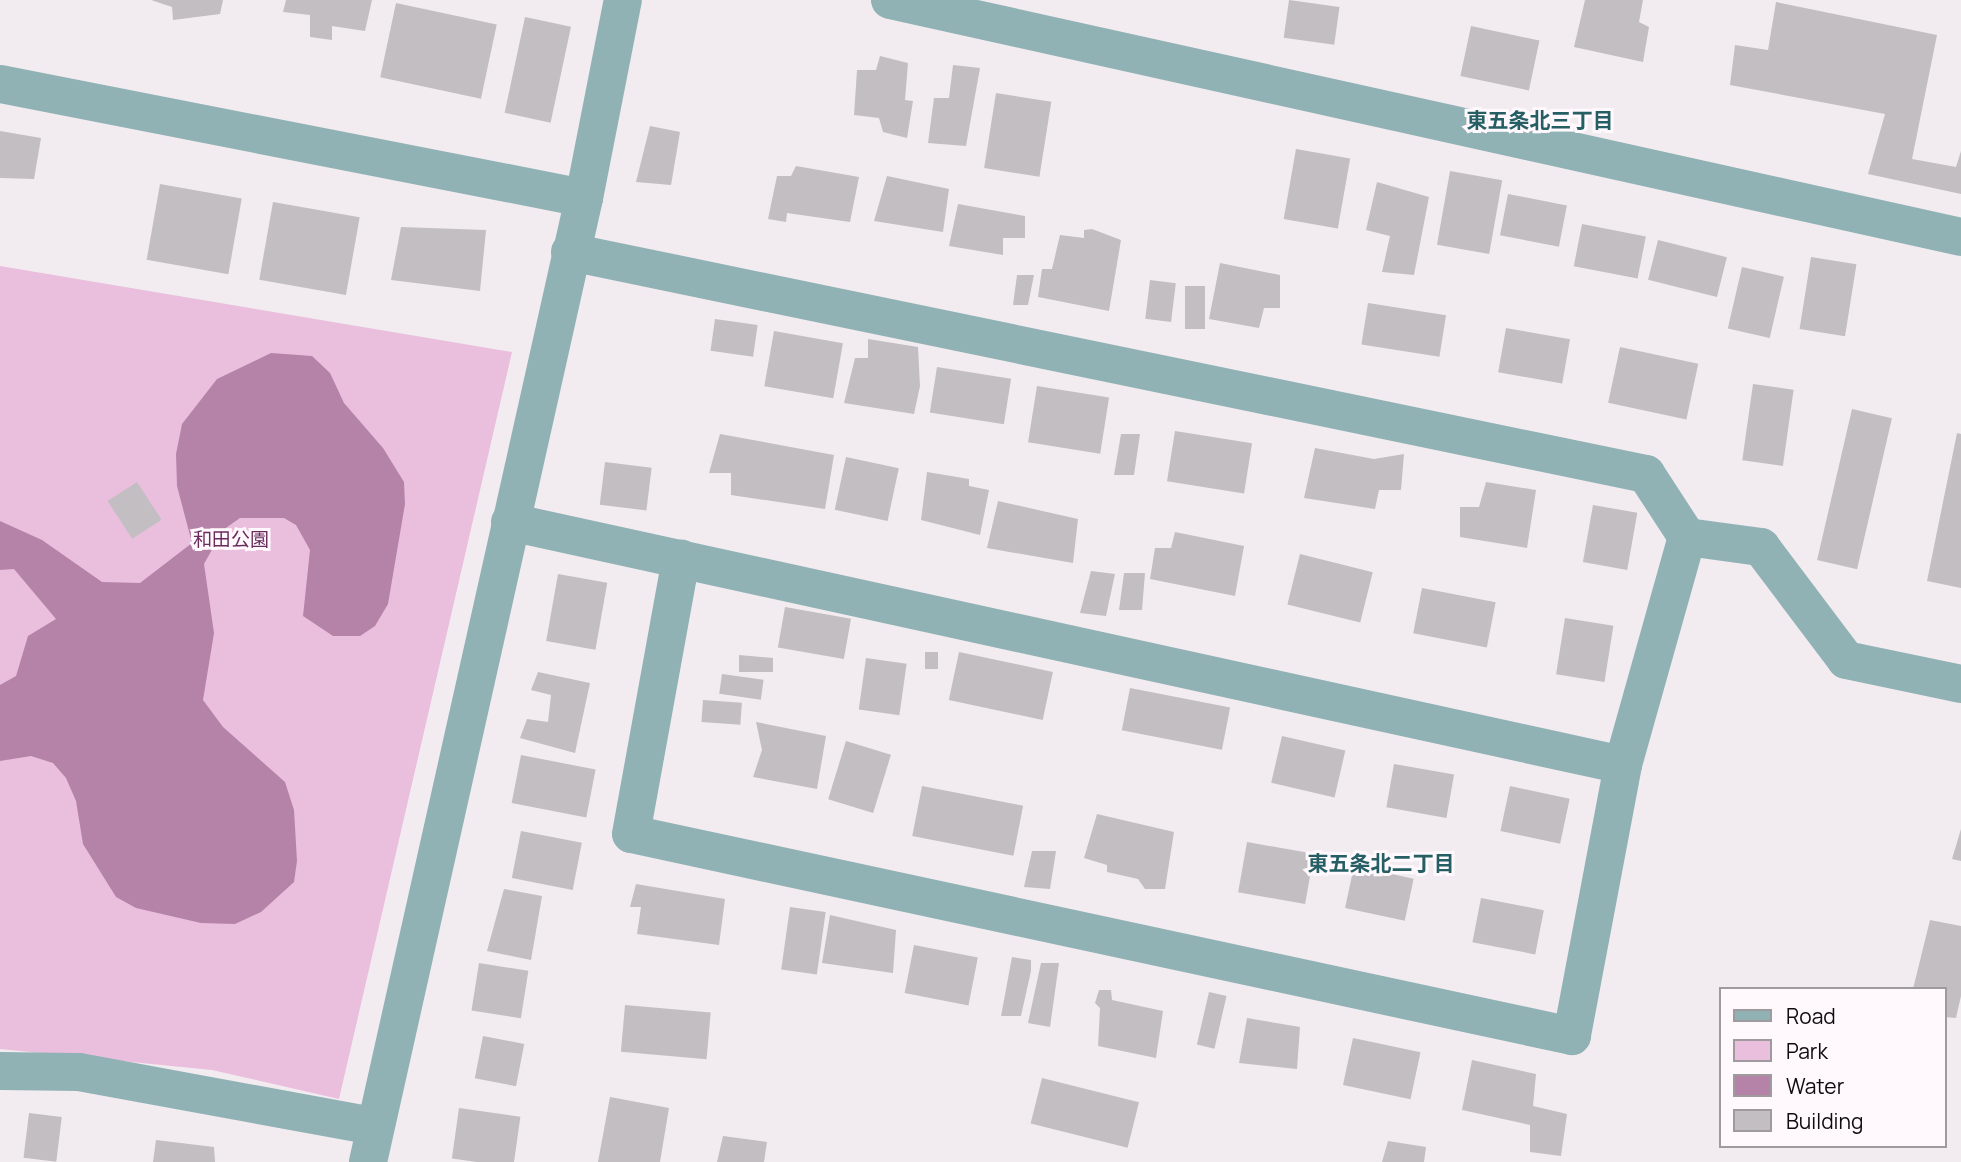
<!DOCTYPE html>
<meta charset="utf-8">
<style>
body{margin:0}
#map{position:relative;width:1961px;height:1162px;overflow:hidden;background:#f2ecf0;font-family:Manrope,"Noto Sans JP",sans-serif}
div>[style]{position:absolute}
[style*='--x']{left:calc(var(--x)*1px);top:calc(var(--y)*1px);width:calc(var(--w)*1px);rotate:calc(var(--a)*1deg)}
.green>*{inset:0;background:#eabedd}
.water>*{inset:0;background:#b583a7}
.building>*{inset:0;background:#c3bec2;transform-origin:0 0}
.street>*{height:38px;margin:-19px;padding:0 19px;transform-origin:19px;border-radius:19px;background:#91b2b5}
span{translate:-50% -50%;white-space:nowrap;text-align:center;line-height:1.15;-webkit-text-stroke:6px #fff9fd;paint-order:stroke}
.park-label{font-size:19px;color:#6a2b5c}
.neighbourhood-label{font-size:21px;color:#255f64;font-weight:700}
.legend{position:absolute;left:1719px;top:987px;width:228px;height:161px;box-sizing:border-box;background:#fff9fd;border:2px solid #9f9a9d;margin:0;padding:9px 12px;list-style:none;font-size:21px;color:#0e0c0d}
.legend li{display:flex;align-items:center;gap:14px;height:35px}
.legend b{width:35px;border:2px solid #9f9a9d}
</style>
<div id="map">
<div class="green">
<div style="clip-path:polygon(0 266px,512px 352px,339px 1099px,212px 1070px,0 1049px)"></div>
</div>
<div class="water">
<div style="clip-path:polygon(271px 353px,312px 356px,330px 373px,344px 403px,383px 448px,404px 482px,405px 504px,388px 604px,375px 626px,360px 636px,333px 636px,303px 616px,310px 550px,296px 525px,284px 518px,240px 518px,223px 530px,204px 564px,214px 633px,203px 700px,223px 727px,285px 782px,294px 810px,297px 861px,294px 882px,261px 912px,235px 924px,201px 923px,136px 908px,116px 897px,83px 844px,76px 801px,66px 778px,53px 763px,31px 756px,0 761px,0 685px,16px 676px,28px 636px,56px 619px,14px 569px,0 570px,0 521px,42px 540px,102px 582px,140px 583px,192px 543px,177px 486px,176px 454px,182px 424px,217px 379px)"></div>
</div>
<div class="building">
<div style="clip-path:polygon(151px 0,223px 0,220px 14px,173px 20px,172px 7px)"></div>
<div style="clip-path:polygon(286px 0,372px 0,365px 31px,332px 26px,332px 40px,310px 37px,310px 15px,283px 12px)"></div>
<div style="left:1289px;top:0;width:51px;height:38px;rotate:8deg"></div>
<div style="clip-path:polygon(1585px 0,1643px 0,1639px 22px,1649px 27px,1643px 62px,1574px 47px)"></div>
<div style="clip-path:polygon(1776px 2px,1937px 35px,1912px 159px,1956px 167px,1961px 151px,1961px 194px,1868px 174px,1885px 114px,1730px 85px,1735px 45px,1768px 50px)"></div>
<div style="left:396px;top:3px;width:103px;height:76px;rotate:12deg"></div>
<div style="left:525px;top:17px;width:47px;height:98px;rotate:12deg"></div>
<div style="left:1471px;top:26px;width:70px;height:51px;rotate:12deg"></div>
<div style="clip-path:polygon(880px 56px,908px 63px,905px 100px,913px 101px,907px 138px,883px 132px,879px 118px,854px 115px,857px 70px,876px 70px)"></div>
<div style="clip-path:polygon(953px 65px,980px 68px,966px 146px,928px 143px,934px 98px,949px 98px)"></div>
<div style="left:996px;top:93px;width:56px;height:76px;rotate:9deg"></div>
<div style="clip-path:polygon(650px 126px,680px 132px,671px 185px,636px 182px)"></div>
<div style="clip-path:polygon(0 131px,41px 138px,34px 179px,0 178px)"></div>
<div style="left:1296px;top:149px;width:55px;height:71px;rotate:10deg"></div>
<div style="clip-path:polygon(796px 166px,859px 177px,850px 222px,787px 213px,786px 222px,768px 219px,777px 176px,791px 176px)"></div>
<div style="left:1450px;top:171px;width:53px;height:75px;rotate:10deg"></div>
<div style="clip-path:polygon(887px 176px,949px 189px,943px 232px,874px 221px)"></div>
<div style="clip-path:polygon(1377px 182px,1429px 197px,1414px 275px,1382px 272px,1390px 236px,1366px 230px)"></div>
<div style="left:160px;top:184px;width:83px;height:77px;rotate:10deg"></div>
<div style="left:1508px;top:194px;width:60px;height:42px;rotate:11deg"></div>
<div style="left:273px;top:202px;width:88px;height:79px;rotate:10deg"></div>
<div style="clip-path:polygon(958px 204px,1025px 216px,1025px 238px,1003px 238px,1003px 255px,949px 246px)"></div>
<div style="left:1582px;top:224px;width:65px;height:43px;rotate:11deg"></div>
<div style="clip-path:polygon(401px 227px,486px 230px,480px 291px,391px 280px)"></div>
<div style="clip-path:polygon(1092px 229px,1121px 240px,1109px 311px,1038px 297px,1042px 269px,1052px 269px,1060px 235px,1084px 238px,1084px 230px)"></div>
<div style="left:1658px;top:240px;width:71px;height:41px;rotate:14deg"></div>
<div style="left:1811px;top:257px;width:46px;height:73px;rotate:9deg"></div>
<div style="clip-path:polygon(1220px 263px,1280px 275px,1280px 308px,1264px 308px,1259px 328px,1209px 319px)"></div>
<div style="left:1742px;top:267px;width:43px;height:63px;rotate:13deg"></div>
<div style="clip-path:polygon(1017px 275px,1034px 275px,1028px 305px,1013px 305px)"></div>
<div style="left:1150px;top:280px;width:26px;height:39px;rotate:7deg"></div>
<div style="left:1185px;top:286px;width:20px;height:43px"></div>
<div style="left:1368px;top:303px;width:79px;height:42px;rotate:9deg"></div>
<div style="left:715px;top:319px;width:43px;height:32px;rotate:8deg"></div>
<div style="left:1506px;top:328px;width:65px;height:45px;rotate:10deg"></div>
<div style="left:774px;top:331px;width:70px;height:56px;rotate:10deg"></div>
<div style="clip-path:polygon(868px 339px,918px 347px,920px 386px,914px 414px,844px 403px,855px 358px,868px 358px)"></div>
<div style="left:1620px;top:347px;width:80px;height:57px;rotate:12deg"></div>
<div style="left:937px;top:367px;width:75px;height:46px;rotate:9deg"></div>
<div style="left:1753px;top:384px;width:41px;height:77px;rotate:8deg"></div>
<div style="left:1037px;top:386px;width:73px;height:57px;rotate:9deg"></div>
<div style="left:1852px;top:409px;width:41px;height:155px;rotate:13deg"></div>
<div style="left:1175px;top:431px;width:78px;height:51px;rotate:9deg"></div>
<div style="clip-path:polygon(1957px 433px,1961px 434px,1961px 588px,1927px 581px)"></div>
<div style="clip-path:polygon(720px 434px,834px 455px,825px 509px,731px 495px,731px 473px,709px 473px)"></div>
<div style="clip-path:polygon(1121px 434px,1140px 434px,1134px 475px,1114px 475px)"></div>
<div style="clip-path:polygon(1315px 448px,1374px 459px,1404px 454px,1401px 490px,1379px 490px,1375px 509px,1304px 498px)"></div>
<div style="left:846px;top:457px;width:54px;height:54px;rotate:12deg"></div>
<div style="left:605px;top:462px;width:47px;height:43px;rotate:7deg"></div>
<div style="clip-path:polygon(927px 472px,969px 479px,969px 486px,989px 490px,980px 535px,921px 520px)"></div>
<div style="left:137px;top:482px;width:45px;height:35px;rotate:57deg"></div>
<div style="clip-path:polygon(1486px 482px,1536px 490px,1527px 548px,1460px 537px,1460px 507px,1479px 507px)"></div>
<div style="clip-path:polygon(998px 501px,1078px 519px,1073px 563px,987px 548px)"></div>
<div style="left:1593px;top:505px;width:45px;height:58px;rotate:10deg"></div>
<div style="clip-path:polygon(1175px 532px,1244px 546px,1235px 596px,1150px 579px,1155px 548px,1171px 548px)"></div>
<div style="left:1300px;top:554px;width:75px;height:52px;rotate:14deg"></div>
<div style="clip-path:polygon(1091px 571px,1115px 574px,1106px 616px,1080px 613px)"></div>
<div style="clip-path:polygon(1124px 573px,1145px 573px,1142px 610px,1119px 610px)"></div>
<div style="left:558px;top:574px;width:50px;height:68px;rotate:10deg"></div>
<div style="left:1422px;top:588px;width:75px;height:46px;rotate:11deg"></div>
<div style="left:785px;top:607px;width:67px;height:41px;rotate:10deg"></div>
<div style="left:1565px;top:618px;width:49px;height:57px;rotate:9deg"></div>
<div style="left:925px;top:652px;width:13px;height:17px"></div>
<div style="left:959px;top:652px;width:96px;height:49px;rotate:12deg"></div>
<div style="clip-path:polygon(739px 655px,773px 658px,773px 672px,739px 672px)"></div>
<div style="left:866px;top:658px;width:41px;height:52px;rotate:8deg"></div>
<div style="clip-path:polygon(538px 672px,590px 683px,575px 753px,520px 738px,527px 719px,548px 722px,551px 695px,531px 690px)"></div>
<div style="left:722px;top:674px;width:42px;height:20px;rotate:8deg"></div>
<div style="left:1130px;top:688px;width:102px;height:43px;rotate:11deg"></div>
<div style="left:703px;top:700px;width:39px;height:22px;rotate:4deg"></div>
<div style="clip-path:polygon(756px 722px,826px 736px,817px 789px,753px 777px,762px 750px)"></div>
<div style="left:1282px;top:736px;width:65px;height:48px;rotate:13deg"></div>
<div style="left:846px;top:741px;width:47px;height:61px;rotate:17deg"></div>
<div style="left:521px;top:755px;width:76px;height:49px;rotate:11deg"></div>
<div style="left:1394px;top:764px;width:61px;height:44px;rotate:10deg"></div>
<div style="left:922px;top:786px;width:103px;height:51px;rotate:11deg"></div>
<div style="left:1510px;top:786px;width:61px;height:46px;rotate:12deg"></div>
<div style="clip-path:polygon(1097px 814px,1174px 832px,1165px 889px,1145px 889px,1138px 879px,1107px 872px,1107px 865px,1084px 858px)"></div>
<div style="clip-path:polygon(1961px 829px,1961px 861px,1952px 859px)"></div>
<div style="left:521px;top:831px;width:62px;height:48px;rotate:11deg"></div>
<div style="left:1247px;top:842px;width:68px;height:51px;rotate:10deg"></div>
<div style="clip-path:polygon(1032px 851px,1056px 851px,1050px 889px,1024px 887px)"></div>
<div style="left:1354px;top:866px;width:61px;height:43px;rotate:12deg"></div>
<div style="clip-path:polygon(636px 884px,725px 899px,719px 945px,637px 934px,641px 907px,630px 907px)"></div>
<div style="clip-path:polygon(504px 889px,542px 896px,531px 960px,487px 951px)"></div>
<div style="left:1481px;top:898px;width:64px;height:45px;rotate:11deg"></div>
<div style="left:790px;top:907px;width:36px;height:63px;rotate:8deg"></div>
<div style="clip-path:polygon(830px 915px,896px 930px,893px 973px,822px 963px)"></div>
<div style="clip-path:polygon(1930px 920px,1961px 926px,1961px 996px,1956px 1018px,1945px 1017px,1945px 989px,1913px 989px)"></div>
<div style="left:914px;top:945px;width:65px;height:49px;rotate:11deg"></div>
<div style="clip-path:polygon(1012px 957px,1031px 960px,1031px 971px,1021px 1016px,1001px 1016px)"></div>
<div style="left:479px;top:963px;width:50px;height:48px;rotate:9deg"></div>
<div style="clip-path:polygon(1041px 963px,1059px 963px,1050px 1027px,1028px 1023px)"></div>
<div style="clip-path:polygon(1099px 990px,1111px 990px,1112px 1000px,1163px 1011px,1156px 1058px,1098px 1046px,1100px 1008px,1095px 1003px)"></div>
<div style="left:1209px;top:992px;width:18px;height:54px;rotate:13deg"></div>
<div style="left:625px;top:1005px;width:86px;height:47px;rotate:5deg"></div>
<div style="clip-path:polygon(1247px 1018px,1300px 1027px,1297px 1069px,1239px 1063px)"></div>
<div style="left:483px;top:1036px;width:42px;height:43px;rotate:11deg"></div>
<div style="left:1353px;top:1038px;width:69px;height:48px;rotate:12deg"></div>
<div style="clip-path:polygon(1472px 1060px,1536px 1074px,1533px 1106px,1567px 1114px,1561px 1156px,1530px 1152px,1530px 1125px,1462px 1110px)"></div>
<div style="left:1042px;top:1078px;width:100px;height:47px;rotate:14deg"></div>
<div style="clip-path:polygon(610px 1097px,669px 1108px,660px 1162px,598px 1162px)"></div>
<div style="left:459px;top:1108px;width:62px;height:51px;rotate:8deg"></div>
<div style="left:29px;top:1113px;width:33px;height:45px;rotate:7deg"></div>
<div style="clip-path:polygon(723px 1136px,767px 1142px,764px 1162px,717px 1162px)"></div>
<div style="clip-path:polygon(156px 1140px,214px 1147px,215px 1162px,153px 1162px)"></div>
<div style="clip-path:polygon(1388px 1141px,1426px 1147px,1424px 1162px,1382px 1162px)"></div>
</div>
<div class="street">
<div style="--x:890;--y:0;--w:1097;--a:12.48"></div>
<div style="--x:0;--y:84;--w:595;--a:11.05"></div>
<div style="--x:570;--y:252;--w:1099;--a:11.66"></div>
<div style="--x:1646;--y:474;--w:75;--a:56.9"></div>
<div style="--x:1687;--y:537;--w:237;--a:105.7"></div>
<div style="--x:1623;--y:765;--w:276;--a:100.7"></div>
<div style="--x:1572;--y:1036;--w:962;--a:-167.88"></div>
<div style="--x:631;--y:834;--w:280;--a:-79.7"></div>
<div style="--x:510;--y:522;--w:1139;--a:12.32"></div>
<div style="--x:1687;--y:537;--w:75;--a:7.7"></div>
<div style="--x:1761;--y:547;--w:141;--a:53"></div>
<div style="--x:1846;--y:660;--w:117;--a:11.8"></div>
<div style="--x:0;--y:1071;--w:79;--a:0.7"></div>
<div style="--x:79;--y:1072;--w:300;--a:10.4"></div>
<div style="--x:368;--y:1162;--w:988;--a:-77.37"></div>
<div style="--x:584;--y:198;--w:202;--a:-78.9"></div>
</div>
<div class="park-label">
<span style="left:231px;top:540px">和田公園</span>
</div>
<div class="neighbourhood-label">
<span style="left:1540px;top:120px">東五条北三丁目</span>
<span style="left:1381px;top:863px">東五条北二丁目</span>
</div>
<ul class="legend">
<li><b style="height:9px;background:#91b2b5"></b>Road</li>
<li><b style="height:19px;background:#eabedd"></b>Park</li>
<li><b style="height:19px;background:#b583a7"></b>Water</li>
<li><b style="height:19px;background:#c3bec2"></b>Building</li>
</ul>
</div>
